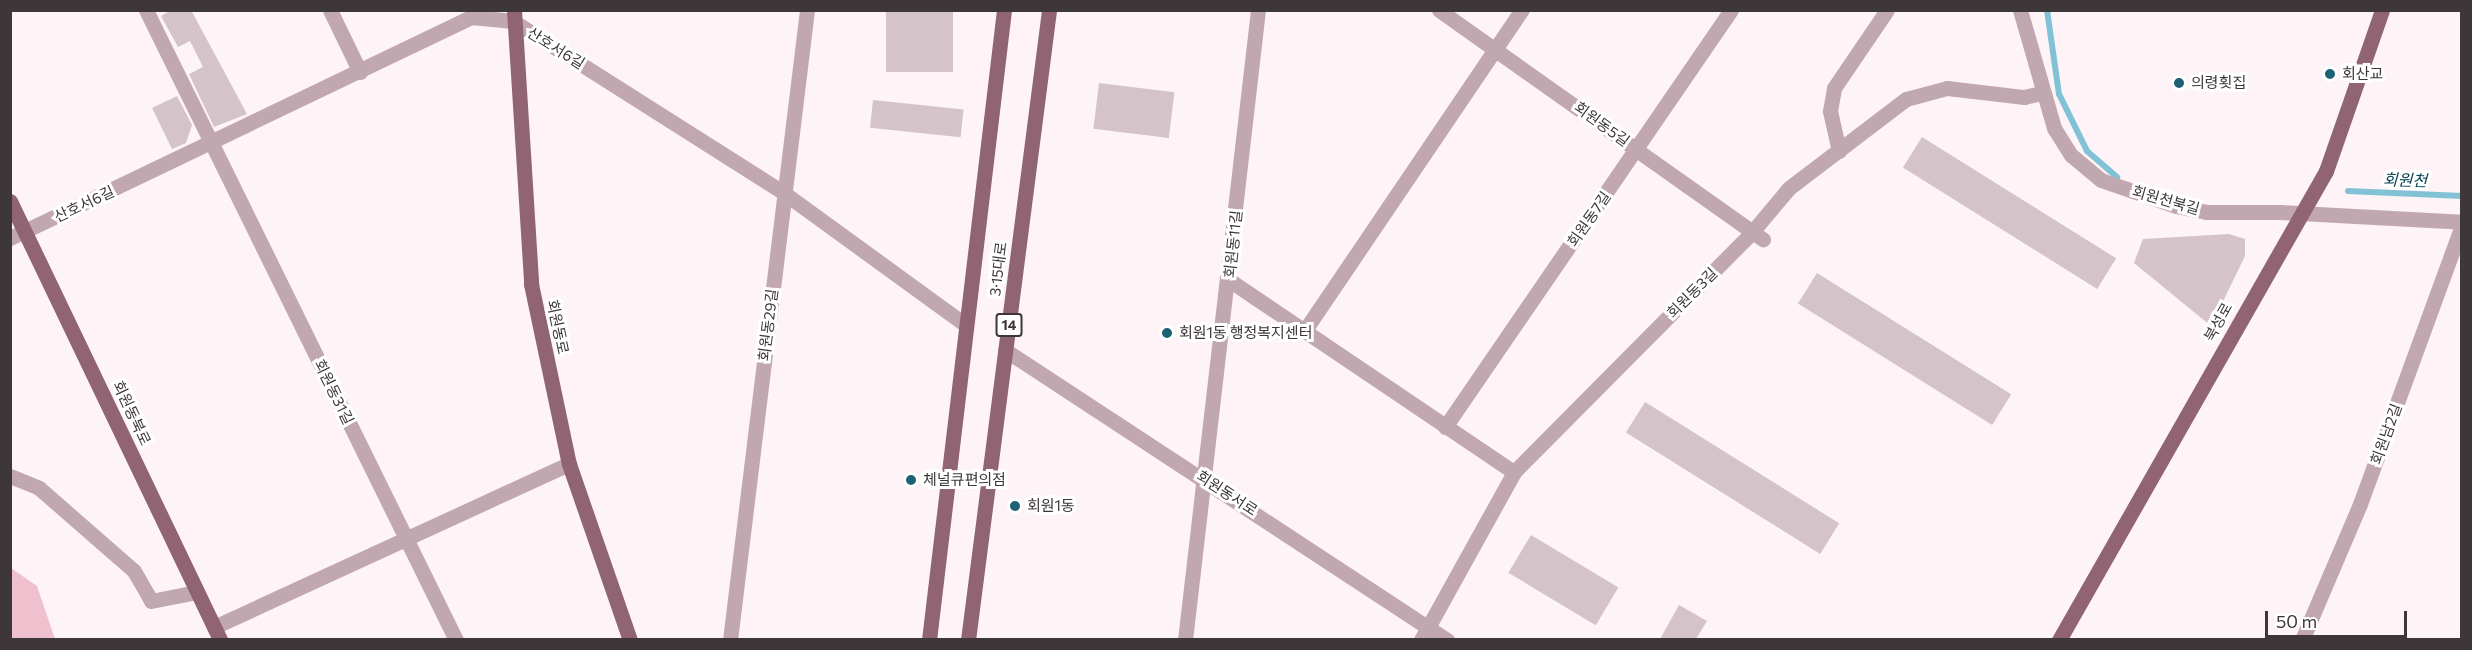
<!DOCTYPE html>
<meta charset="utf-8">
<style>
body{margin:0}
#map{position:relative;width:2472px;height:650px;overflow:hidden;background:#fef3f6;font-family:Commissioner,"Noto Sans KR",sans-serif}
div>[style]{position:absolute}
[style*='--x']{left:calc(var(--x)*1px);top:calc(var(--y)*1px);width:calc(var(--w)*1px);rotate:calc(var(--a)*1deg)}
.green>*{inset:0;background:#efc1cf}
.stream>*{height:6px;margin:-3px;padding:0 3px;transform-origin:3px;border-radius:3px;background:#81c2d6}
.building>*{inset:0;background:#d4c4c9;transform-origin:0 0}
.minor>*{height:15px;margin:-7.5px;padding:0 7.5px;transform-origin:7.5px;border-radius:7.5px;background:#c1a7af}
.major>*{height:15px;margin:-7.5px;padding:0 7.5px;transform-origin:7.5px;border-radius:7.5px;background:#916473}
.dots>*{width:16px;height:16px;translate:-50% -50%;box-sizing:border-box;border:3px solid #fff;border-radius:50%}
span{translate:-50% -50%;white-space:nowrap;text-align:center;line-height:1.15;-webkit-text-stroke:6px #fff;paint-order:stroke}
.shield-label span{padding:2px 4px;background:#fff;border:2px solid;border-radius:4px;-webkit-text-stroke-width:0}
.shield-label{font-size:14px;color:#3d3739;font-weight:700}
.street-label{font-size:15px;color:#3d3739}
.poi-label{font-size:15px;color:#3d3739}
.left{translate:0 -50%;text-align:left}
.water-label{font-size:16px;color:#054350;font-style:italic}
.frame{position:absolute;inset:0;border:12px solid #3d3739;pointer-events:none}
.scale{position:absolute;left:2265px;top:611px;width:142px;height:27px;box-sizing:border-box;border:3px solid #3d3739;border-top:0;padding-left:8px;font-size:18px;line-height:21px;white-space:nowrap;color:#3d3739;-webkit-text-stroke:4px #fff;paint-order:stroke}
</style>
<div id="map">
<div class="green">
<div style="clip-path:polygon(11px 568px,37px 586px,55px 639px,11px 639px)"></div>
</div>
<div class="stream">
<div style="--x:2047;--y:10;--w:85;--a:81.9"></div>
<div style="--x:2059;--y:94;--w:64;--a:63.8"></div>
<div style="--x:2087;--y:151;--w:40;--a:41"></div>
<div style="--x:2348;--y:191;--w:114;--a:2.5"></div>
</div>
<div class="building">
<div style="clip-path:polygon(171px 10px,191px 10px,247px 114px,214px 127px,189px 74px,203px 67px,190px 41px,178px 47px,161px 16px)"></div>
<div style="left:886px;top:10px;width:67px;height:62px"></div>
<div style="left:1099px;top:83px;width:76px;height:46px;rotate:7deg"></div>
<div style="clip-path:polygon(177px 96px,192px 125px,186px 143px,172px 149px,152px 108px)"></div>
<div style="left:873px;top:100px;width:91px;height:28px;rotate:6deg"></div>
<div style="left:1922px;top:137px;width:229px;height:36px;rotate:32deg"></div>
<div style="clip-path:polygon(2229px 234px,2245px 239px,2245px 256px,2211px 326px,2134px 263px,2143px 239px)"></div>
<div style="left:1817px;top:273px;width:229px;height:36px;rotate:32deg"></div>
<div style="left:1645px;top:402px;width:229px;height:36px;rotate:32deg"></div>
<div style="left:1531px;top:535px;width:102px;height:44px;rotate:31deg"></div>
<div style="clip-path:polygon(1679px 605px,1707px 621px,1696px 639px,1660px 639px)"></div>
</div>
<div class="minor">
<div style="--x:146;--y:10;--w:702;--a:63.8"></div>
<div style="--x:330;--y:10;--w:69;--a:64.2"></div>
<div style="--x:1439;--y:10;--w:397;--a:35.3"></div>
<div style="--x:2020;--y:10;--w:123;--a:73.9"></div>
<div style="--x:2054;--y:128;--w:32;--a:58"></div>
<div style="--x:2071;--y:155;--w:39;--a:40"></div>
<div style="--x:2101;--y:180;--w:79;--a:19.1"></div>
<div style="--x:2176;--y:206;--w:31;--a:11"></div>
<div style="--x:2206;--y:212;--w:74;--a:0"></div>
<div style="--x:2280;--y:212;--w:182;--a:3.1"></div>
<div style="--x:1839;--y:151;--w:41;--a:-102.7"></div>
<div style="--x:1830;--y:111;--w:23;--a:-80"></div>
<div style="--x:1834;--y:88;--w:94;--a:-55.8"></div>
<div style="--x:10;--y:238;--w:511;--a:-25.61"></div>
<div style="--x:471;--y:17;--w:42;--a:5.4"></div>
<div style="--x:513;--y:21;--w:321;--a:32.4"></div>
<div style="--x:784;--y:193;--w:225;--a:36"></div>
<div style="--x:1229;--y:280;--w:344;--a:34"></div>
<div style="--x:1305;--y:330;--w:387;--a:-55.9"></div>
<div style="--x:1005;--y:350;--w:529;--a:33.27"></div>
<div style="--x:1445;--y:427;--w:506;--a:-55.56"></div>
<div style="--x:10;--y:476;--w:31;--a:22"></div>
<div style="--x:39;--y:488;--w:126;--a:41.1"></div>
<div style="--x:134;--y:571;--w:34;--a:60"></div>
<div style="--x:151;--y:601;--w:47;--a:-11.1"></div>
<div style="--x:214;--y:627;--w:391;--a:-24.7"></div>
<div style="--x:730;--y:640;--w:635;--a:-83.03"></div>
<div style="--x:1185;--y:640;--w:634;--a:-83.39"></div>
<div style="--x:1421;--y:640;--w:192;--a:-61"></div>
<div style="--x:1514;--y:472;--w:338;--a:-45.2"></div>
<div style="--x:1752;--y:232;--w:57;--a:-49.9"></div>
<div style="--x:1789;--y:188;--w:147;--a:-37.3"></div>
<div style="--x:1906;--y:99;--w:42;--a:-15"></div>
<div style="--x:1947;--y:88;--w:78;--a:6.7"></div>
<div style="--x:2024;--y:97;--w:18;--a:-13"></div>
<div style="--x:2302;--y:640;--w:148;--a:-66.9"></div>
<div style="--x:2360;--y:504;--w:296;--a:-69.9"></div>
</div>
<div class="major">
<div style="--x:514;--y:10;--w:275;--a:86.4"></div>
<div style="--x:531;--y:284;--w:184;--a:78.1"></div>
<div style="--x:569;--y:464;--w:186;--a:70.9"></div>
<div style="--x:10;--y:201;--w:487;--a:64.4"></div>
<div style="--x:929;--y:640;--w:634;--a:-83.21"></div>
<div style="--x:968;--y:640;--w:635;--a:-82.67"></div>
<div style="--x:2059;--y:640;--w:540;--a:-60.35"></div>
<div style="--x:2326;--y:171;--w:170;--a:-70.8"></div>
</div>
<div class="dots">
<div style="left:2330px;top:74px;background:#1d6274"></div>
<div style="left:2179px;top:83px;background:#1d6274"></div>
<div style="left:1167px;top:333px;background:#1d6274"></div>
<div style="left:911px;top:480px;background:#1d6274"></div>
<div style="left:1015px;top:506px;background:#1d6274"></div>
</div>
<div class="shield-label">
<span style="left:1009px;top:325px">14</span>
</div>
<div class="street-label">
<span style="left:556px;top:48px;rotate:32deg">산호서6길</span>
<span style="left:1602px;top:124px;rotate:36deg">회원동5길</span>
<span style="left:2166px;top:200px;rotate:16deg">회원천북길</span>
<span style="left:84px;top:204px;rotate:-25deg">산호서6길</span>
<span style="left:1589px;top:219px;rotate:-55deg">회원동7길</span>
<span style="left:1233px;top:244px;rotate:-84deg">회원동11길</span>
<span style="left:998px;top:269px;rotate:-83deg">3·15대로</span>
<span style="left:1692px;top:293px;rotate:-45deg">회원동3길</span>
<span style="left:2218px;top:322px;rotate:-61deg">북성로</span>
<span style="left:768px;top:325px;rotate:-83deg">회원동29길</span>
<span style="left:558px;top:327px;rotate:78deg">회원동로</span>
<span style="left:334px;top:392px;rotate:64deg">회원동31길</span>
<span style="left:132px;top:413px;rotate:65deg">회원동북로</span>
<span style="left:2386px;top:434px;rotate:-70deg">회원남2길</span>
<span style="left:1227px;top:493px;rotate:33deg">회원동서로</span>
</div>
<div class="poi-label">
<span class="left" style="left:2342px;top:74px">회산교</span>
<span class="left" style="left:2191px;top:83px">의령횟집</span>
<span class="left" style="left:1179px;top:333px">회원1동 행정복지센터</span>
<span class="left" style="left:923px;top:480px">체널큐편의점</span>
<span class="left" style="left:1027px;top:506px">회원1동</span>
</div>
<div class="water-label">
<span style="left:2405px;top:180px;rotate:2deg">회원천</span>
</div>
<div class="frame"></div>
<div class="scale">50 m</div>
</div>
